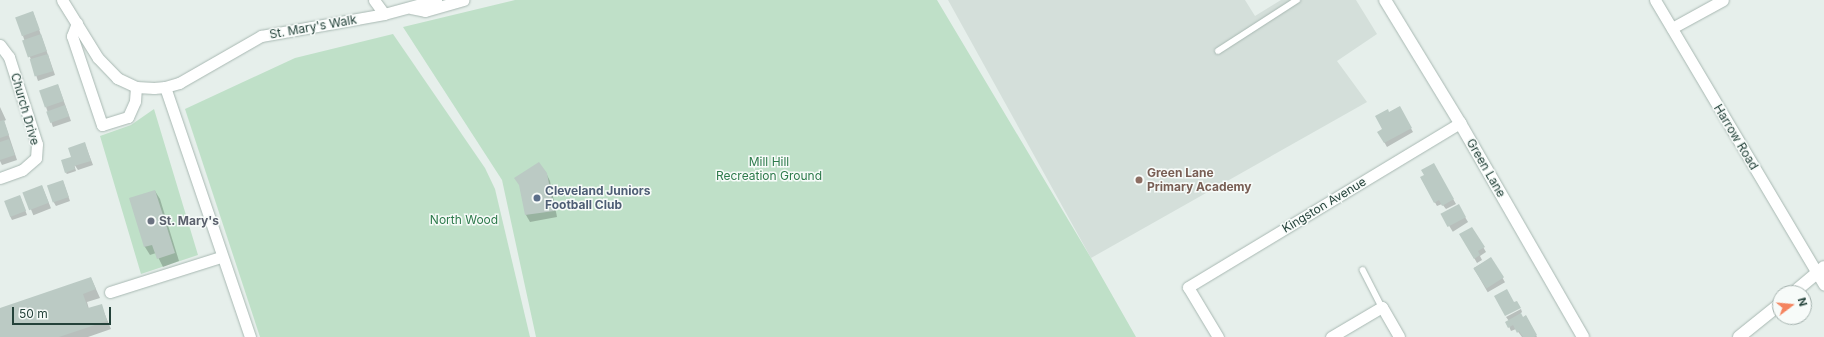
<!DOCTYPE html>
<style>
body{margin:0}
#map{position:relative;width:1824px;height:337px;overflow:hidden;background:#e6efeb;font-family:Inter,sans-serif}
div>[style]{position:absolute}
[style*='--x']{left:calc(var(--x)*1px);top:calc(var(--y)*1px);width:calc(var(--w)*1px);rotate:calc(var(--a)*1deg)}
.built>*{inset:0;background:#d4dfda}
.green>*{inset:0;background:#bfe0c8}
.shadow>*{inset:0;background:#0003;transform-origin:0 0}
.building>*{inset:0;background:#bbcac4;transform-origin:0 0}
.roads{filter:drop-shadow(0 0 1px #a8b8b2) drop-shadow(0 0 1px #a8b8b2)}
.lane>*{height:5.5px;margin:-2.75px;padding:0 2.75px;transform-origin:2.75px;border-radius:2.75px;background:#fff}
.street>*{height:11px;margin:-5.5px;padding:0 5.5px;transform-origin:5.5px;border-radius:5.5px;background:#fff}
.secondary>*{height:12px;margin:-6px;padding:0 6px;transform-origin:6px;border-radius:6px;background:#fff}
.dots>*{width:11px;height:11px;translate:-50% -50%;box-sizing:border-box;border:2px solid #f7fbf9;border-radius:50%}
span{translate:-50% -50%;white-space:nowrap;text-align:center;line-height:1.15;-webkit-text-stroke:3px #f7fbf9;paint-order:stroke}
.street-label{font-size:12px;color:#24423a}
.park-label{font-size:12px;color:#2d7a4b}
.education-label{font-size:12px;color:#785e54;font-weight:700}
.left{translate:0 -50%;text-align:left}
.service-label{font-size:12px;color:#4e5e75;font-weight:700}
.worship-label{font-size:12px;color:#5b616d;font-weight:700}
.north{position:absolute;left:1772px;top:285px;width:40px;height:40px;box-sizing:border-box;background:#f7fbf9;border:1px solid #a3b1ad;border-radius:50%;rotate:74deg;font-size:11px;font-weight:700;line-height:16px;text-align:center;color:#24423a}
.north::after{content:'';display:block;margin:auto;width:14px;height:18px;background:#f4845f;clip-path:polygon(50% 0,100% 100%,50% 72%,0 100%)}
.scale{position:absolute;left:12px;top:307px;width:99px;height:18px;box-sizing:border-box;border:2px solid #24423a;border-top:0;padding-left:5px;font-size:12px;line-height:14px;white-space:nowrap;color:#24423a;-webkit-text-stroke:3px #f7fbf9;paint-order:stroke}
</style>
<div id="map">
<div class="built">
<div style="clip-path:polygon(948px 0,1245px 0,1255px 16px,1281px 0,1356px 0,1377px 34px,1337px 61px,1367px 102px,1091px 258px)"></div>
</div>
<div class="green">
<div style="clip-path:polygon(515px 0,937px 0,1091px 258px,1136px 337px,536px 337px,502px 180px,403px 27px)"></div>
<div style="clip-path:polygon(393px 34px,485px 168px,495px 189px,530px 337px,260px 337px,185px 109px,295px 58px)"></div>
<div style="clip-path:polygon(154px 109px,198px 255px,141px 274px,100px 136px,131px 125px)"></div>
</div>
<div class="shadow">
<div style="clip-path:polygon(33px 12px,55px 75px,38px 81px,23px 36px)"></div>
<div style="clip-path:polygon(58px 85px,71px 121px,53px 127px,46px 107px)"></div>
<div style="clip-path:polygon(0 107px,6px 120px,4px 121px,17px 160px,2px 165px,0 161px)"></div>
<div style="clip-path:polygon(1399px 107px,1413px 132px,1387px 147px,1379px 133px,1384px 130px,1389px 113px)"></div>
<div style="clip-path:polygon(85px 144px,93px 165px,78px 170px,74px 164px,76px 171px,67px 174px,66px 173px,72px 157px)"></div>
<div style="clip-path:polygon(1433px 164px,1456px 204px,1446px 209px,1442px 204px,1437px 206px,1421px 178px,1426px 175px)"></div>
<div style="clip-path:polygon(546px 173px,550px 181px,557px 217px,530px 222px,526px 215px,520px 187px)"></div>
<div style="clip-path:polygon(63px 181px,70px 201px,56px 206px,53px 201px)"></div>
<div style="left:42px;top:186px;width:24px;height:19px;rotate:68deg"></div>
<div style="clip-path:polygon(155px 191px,160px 199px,179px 261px,163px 267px,156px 253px,150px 255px,145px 247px,130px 199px)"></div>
<div style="clip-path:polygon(20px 196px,27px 215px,12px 220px,10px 216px)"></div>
<div style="left:1458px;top:206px;width:19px;height:18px;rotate:58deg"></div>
<div style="clip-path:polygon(1472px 228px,1486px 252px,1480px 256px,1482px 260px,1477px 263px,1461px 235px)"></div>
<div style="left:1491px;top:258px;width:28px;height:20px;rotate:60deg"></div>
<div style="clip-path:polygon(91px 278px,100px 298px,87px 302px,89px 309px,101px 305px,111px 329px,88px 337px,0 337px,0 309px)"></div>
<div style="clip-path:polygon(1521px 309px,1522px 312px,1520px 314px,1522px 318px,1526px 316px,1537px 337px,1522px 337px,1516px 329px,1511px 331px,1507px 322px,1509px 321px,1506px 317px)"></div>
</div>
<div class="building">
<div style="left:33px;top:11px;width:20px;height:19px;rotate:70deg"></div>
<div style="left:41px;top:34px;width:18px;height:20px;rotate:71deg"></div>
<div style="left:48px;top:54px;width:18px;height:19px;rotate:74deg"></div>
<div style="left:58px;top:84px;width:18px;height:20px;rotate:71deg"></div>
<div style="left:65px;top:105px;width:12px;height:20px;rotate:70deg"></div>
<div style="clip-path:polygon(1400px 106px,1412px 128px,1384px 143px,1377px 132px,1382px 129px,1375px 116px,1388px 109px,1389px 112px)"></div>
<div style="clip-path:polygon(4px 120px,9px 135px,0 138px,0 121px)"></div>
<div style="clip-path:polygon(9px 139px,15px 155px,0 160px,0 142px)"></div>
<div style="clip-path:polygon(85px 142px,91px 161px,74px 166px,75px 169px,65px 173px,61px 160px,71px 157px,68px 148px)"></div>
<div style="clip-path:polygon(539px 162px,547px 173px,554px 211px,525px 215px,519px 185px,514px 178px)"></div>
<div style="clip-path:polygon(1434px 163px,1454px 199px,1442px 206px,1439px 200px,1434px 203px,1420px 177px,1424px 175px,1421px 170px)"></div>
<div style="left:63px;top:180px;width:18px;height:17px;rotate:71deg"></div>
<div style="left:42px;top:185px;width:19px;height:21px;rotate:69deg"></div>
<div style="clip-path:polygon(155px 190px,175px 253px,157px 259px,152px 245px,144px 247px,129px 198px)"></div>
<div style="left:20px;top:195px;width:17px;height:17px;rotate:69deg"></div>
<div style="left:1459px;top:204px;width:15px;height:21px;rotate:62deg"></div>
<div style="clip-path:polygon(1472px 227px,1485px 247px,1478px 251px,1480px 255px,1474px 259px,1459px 234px)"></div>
<div style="left:1491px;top:257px;width:24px;height:21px;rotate:57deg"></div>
<div style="clip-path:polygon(91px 277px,96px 289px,83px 294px,88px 308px,102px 304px,107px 321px,59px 337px,0 337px,0 308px)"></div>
<div style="clip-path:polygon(1507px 289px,1514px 302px,1517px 301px,1521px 308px,1505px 316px,1494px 296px)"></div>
<div style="clip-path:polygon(1521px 313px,1523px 317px,1526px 315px,1537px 335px,1534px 337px,1523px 337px,1519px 331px,1517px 333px,1513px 325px,1508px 328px,1505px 322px)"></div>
</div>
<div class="roads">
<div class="lane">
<div style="--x:1218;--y:51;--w:94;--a:-32.8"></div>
<div style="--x:1363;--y:270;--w:42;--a:62.8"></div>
</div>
<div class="street">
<div style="--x:62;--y:0;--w:68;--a:58.2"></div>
<div style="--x:98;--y:58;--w:28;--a:46"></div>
<div style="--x:117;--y:78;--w:21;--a:25"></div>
<div style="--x:136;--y:87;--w:18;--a:3"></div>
<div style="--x:154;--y:88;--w:11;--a:-5"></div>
<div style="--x:165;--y:87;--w:15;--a:-16"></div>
<div style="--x:179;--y:83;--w:95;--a:-29.8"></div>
<div style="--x:261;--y:36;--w:125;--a:-10.1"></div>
<div style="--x:384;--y:14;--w:54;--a:-15.1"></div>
<div style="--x:374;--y:0;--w:17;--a:54"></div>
<div style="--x:1655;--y:0;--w:331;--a:59.3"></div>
<div style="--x:411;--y:8;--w:14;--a:12"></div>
<div style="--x:425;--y:11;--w:40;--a:-16"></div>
<div style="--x:77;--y:23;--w:14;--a:111"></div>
<div style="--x:72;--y:36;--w:94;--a:71.4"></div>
<div style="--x:102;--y:125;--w:27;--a:-17"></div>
<div style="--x:128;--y:117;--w:17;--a:-66"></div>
<div style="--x:135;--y:101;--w:14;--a:-86"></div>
<div style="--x:1672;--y:28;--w:58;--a:-28.8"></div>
<div style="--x:0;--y:45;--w:15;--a:53"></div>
<div style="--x:9;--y:57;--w:91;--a:72.2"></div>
<div style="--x:37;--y:144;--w:14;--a:94"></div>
<div style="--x:36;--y:158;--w:18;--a:139"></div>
<div style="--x:22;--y:170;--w:23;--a:160"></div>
<div style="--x:165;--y:87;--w:264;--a:71.2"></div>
<div style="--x:110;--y:292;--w:116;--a:-17.5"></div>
<div style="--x:1218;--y:337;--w:58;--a:-121"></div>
<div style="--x:1188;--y:287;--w:318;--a:-31.1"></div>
<div style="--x:1331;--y:337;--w:59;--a:-30.5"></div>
<div style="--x:1382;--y:307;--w:34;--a:60"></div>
</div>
<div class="secondary">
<div style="--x:1385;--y:0;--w:144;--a:58.6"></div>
<div style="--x:1460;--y:123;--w:247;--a:60.1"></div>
<div style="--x:1793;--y:293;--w:40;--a:-40"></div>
<div style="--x:1739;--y:337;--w:53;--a:-38.8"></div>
</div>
</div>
<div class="dots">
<div style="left:1139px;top:180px;background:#8d6e63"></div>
<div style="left:537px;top:198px;background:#5c6f8a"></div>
<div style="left:151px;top:221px;background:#6b7280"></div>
</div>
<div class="street-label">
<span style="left:313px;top:27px;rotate:-10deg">St. Mary's Walk</span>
<span style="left:25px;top:109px;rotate:74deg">Church Drive</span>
<span style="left:1736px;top:137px;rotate:59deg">Harrow Road</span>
<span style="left:1486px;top:168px;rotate:60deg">Green Lane</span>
<span style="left:1324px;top:205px;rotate:-31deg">Kingston Avenue</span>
</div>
<div class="park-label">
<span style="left:769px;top:169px">Mill Hill<br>Recreation Ground</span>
<span style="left:464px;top:220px">North Wood</span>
</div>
<div class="education-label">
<span class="left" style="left:1147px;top:180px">Green Lane<br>Primary Academy</span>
</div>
<div class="service-label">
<span class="left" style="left:545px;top:198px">Cleveland Juniors<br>Football Club</span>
</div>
<div class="worship-label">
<span class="left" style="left:159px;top:221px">St. Mary's</span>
</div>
<div class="north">N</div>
<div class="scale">50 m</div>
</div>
